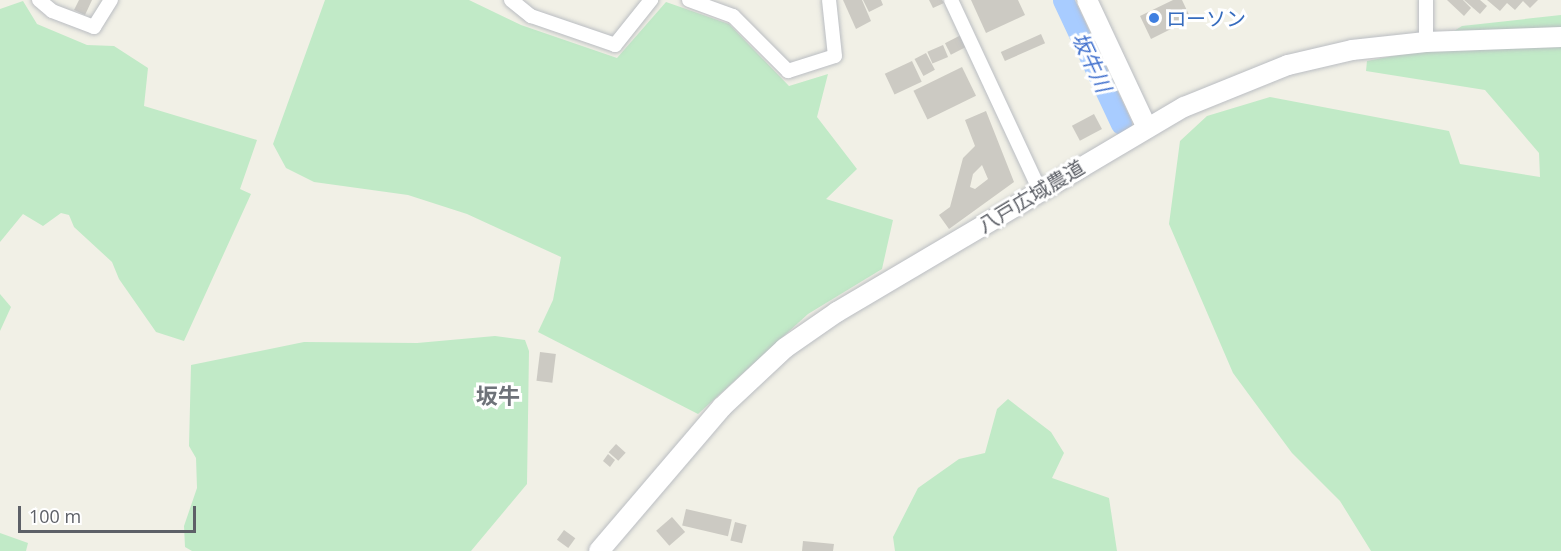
<!DOCTYPE html>
<meta charset="utf-8">
<style>
body{margin:0}
#map{position:relative;width:1561px;height:551px;overflow:hidden;background:#f1f0e6;font-family:"Open Sans","Noto Sans JP",sans-serif}
div>[style]{position:absolute}
[style*='--x']{left:calc(var(--x)*1px);top:calc(var(--y)*1px);width:calc(var(--w)*1px);rotate:calc(var(--a)*1deg)}
.green>*{inset:0;background:#c1eac7}
.river>*{height:21px;margin:-10.5px;padding:0 10.5px;transform-origin:10.5px;border-radius:10.5px;background:#a8ccff}
.building>*{inset:0;background:#cccac3;transform-origin:0 0}
.roads{filter:drop-shadow(0 0 2px #babdc2) drop-shadow(0 0 2px #babdc2)}
.street>*{height:14px;margin:-7px;padding:0 7px;transform-origin:7px;border-radius:7px;background:#fff}
.secondary>*{height:20px;margin:-10px;padding:0 10px;transform-origin:10px;border-radius:10px;background:#fff}
.dots>*{width:16px;height:16px;translate:-50% -50%;box-sizing:border-box;border:3px solid #fff;border-radius:50%}
span{translate:-50% -50%;white-space:nowrap;text-align:center;line-height:1.15;-webkit-text-stroke:6px #fff;paint-order:stroke}
.shop-label{font-size:20px;color:#366cbe}
.left{translate:0 -50%;text-align:left}
.street-label{font-size:20px;color:#5d6067}
.water-label{font-size:21px;color:#3f6fcd;font-style:italic}
.quarter-label{font-size:22px;color:#6e7279;font-weight:700}
.scale{position:absolute;left:18px;top:506px;width:178px;height:27px;box-sizing:border-box;border:3px solid #5d6067;border-top:0;padding-left:8px;font-size:18px;line-height:21px;white-space:nowrap;color:#5d6067;-webkit-text-stroke:4px #fff;paint-order:stroke}
</style>
<div id="map">
<div class="green">
<div style="clip-path:polygon(325px 0,469px 0,521px 25px,617px 58px,666px 2px,729px 24px,789px 86px,828px 74px,817px 117px,857px 169px,826px 199px,893px 220px,882px 269px,808px 314px,698px 414px,538px 332px,553px 300px,561px 257px,467px 214px,408px 195px,314px 182px,286px 168px,273px 144px)"></div>
<div style="clip-path:polygon(23px 1px,37px 24px,87px 45px,114px 46px,148px 68px,144px 106px,257px 140px,240px 189px,251px 194px,184px 341px,156px 332px,119px 279px,112px 262px,74px 227px,69px 215px,61px 213px,43px 226px,23px 214px,0 242px,0 9px)"></div>
<div style="clip-path:polygon(1561px 15px,1561px 551px,1371px 551px,1340px 501px,1292px 453px,1233px 373px,1169px 224px,1180px 141px,1207px 116px,1270px 97px,1449px 131px,1460px 164px,1540px 177px,1539px 153px,1485px 90px,1366px 71px,1367px 61px,1424px 50px,1462px 26px)"></div>
<div style="clip-path:polygon(0 294px,11px 307px,0 331px)"></div>
<div style="clip-path:polygon(495px 336px,525px 340px,529px 351px,527px 484px,471px 551px,192px 551px,185px 547px,184px 526px,197px 488px,196px 458px,189px 446px,191px 365px,304px 342px,417px 343px)"></div>
<div style="clip-path:polygon(1008px 399px,1051px 432px,1064px 453px,1052px 478px,1109px 498px,1117px 551px,895px 551px,893px 537px,918px 488px,959px 459px,985px 453px,997px 409px)"></div>
<div style="clip-path:polygon(0 533px,28px 543px,26px 551px,0 551px)"></div>
</div>
<div class="river">
<div style="--x:1063;--y:0;--w:137;--a:64.9"></div>
</div>
<div class="building">
<div style="clip-path:polygon(79px 0,92px 0,85px 15px,74px 10px)"></div>
<div style="clip-path:polygon(843px 0,862px 0,871px 21px,856px 29px)"></div>
<div style="clip-path:polygon(863px 0,881px 0,883px 5px,869px 12px)"></div>
<div style="clip-path:polygon(929px 0,942px 0,944px 3px,933px 8px)"></div>
<div style="clip-path:polygon(971px 0,1018px 0,1025px 15px,986px 33px)"></div>
<div style="clip-path:polygon(1173px 0,1182px 0,1191px 19px,1151px 39px,1140px 16px)"></div>
<div style="clip-path:polygon(1447px 0,1463px 0,1471px 8px,1464px 16px)"></div>
<div style="clip-path:polygon(1464px 0,1480px 0,1487px 6px,1480px 14px)"></div>
<div style="clip-path:polygon(1487px 0,1538px 0,1530px 8px,1523px 1px,1515px 10px,1507px 3px,1500px 11px)"></div>
<div style="left:1041px;top:34px;width:10px;height:44px;rotate:66deg"></div>
<div style="left:961px;top:35px;width:13px;height:18px;rotate:63deg"></div>
<div style="left:943px;top:45px;width:13px;height:17px;rotate:67deg"></div>
<div style="left:926px;top:53px;width:19px;height:13px;rotate:62deg"></div>
<div style="left:912px;top:61px;width:23px;height:30px;rotate:65deg"></div>
<div style="left:962px;top:67px;width:32px;height:54px;rotate:64deg"></div>
<div style="clip-path:polygon(evenodd,986px 111px,1014px 182px,949px 229px,939px 215px,950px 207px,963px 158px,975px 146px,965px 120px,986px 111px,982px 165px,988px 179px,975px 189px,970px 187px,973px 174px,982px 165px)"></div>
<div style="left:1094px;top:114px;width:17px;height:25px;rotate:62deg"></div>
<div style="left:540px;top:352px;width:16px;height:29px;rotate:7deg"></div>
<div style="left:616px;top:444px;width:13px;height:11px;rotate:42deg"></div>
<div style="clip-path:polygon(608px 454px,615px 460px,610px 467px,603px 461px)"></div>
<div style="left:686px;top:509px;width:47px;height:17px;rotate:13deg"></div>
<div style="left:672px;top:517px;width:20px;height:21px;rotate:49deg"></div>
<div style="left:735px;top:522px;width:12px;height:19px;rotate:14deg"></div>
<div style="left:564px;top:530px;width:14px;height:12px;rotate:36deg"></div>
<div style="clip-path:polygon(803px 541px,834px 544px,833px 551px,802px 551px)"></div>
</div>
<div class="roads">
<div class="street">
<div style="--x:39;--y:0;--w:17;--a:40"></div>
<div style="--x:52;--y:11;--w:45;--a:20.9"></div>
<div style="--x:94;--y:27;--w:32;--a:-58"></div>
<div style="--x:511;--y:0;--w:26;--a:39"></div>
<div style="--x:531;--y:16;--w:89;--a:19"></div>
<div style="--x:615;--y:45;--w:58;--a:-51.3"></div>
<div style="--x:689;--y:0;--w:47;--a:20"></div>
<div style="--x:733;--y:16;--w:78;--a:45"></div>
<div style="--x:788;--y:71;--w:49;--a:-17.7"></div>
<div style="--x:835;--y:56;--w:56;--a:-96.1"></div>
<div style="--x:951;--y:0;--w:211;--a:65"></div>
<div style="--x:1426;--y:0;--w:42;--a:90"></div>
</div>
<div class="secondary">
<div style="--x:1087;--y:0;--w:141;--a:64.9"></div>
<div style="--x:599;--y:551;--w:189;--a:-49.5"></div>
<div style="--x:722;--y:407;--w:86;--a:-43.1"></div>
<div style="--x:785;--y:348;--w:63;--a:-34.7"></div>
<div style="--x:837;--y:312;--w:403;--a:-30.6"></div>
<div style="--x:1184;--y:107;--w:112;--a:-22"></div>
<div style="--x:1288;--y:65;--w:66;--a:-13.2"></div>
<div style="--x:1352;--y:50;--w:74;--a:-6.2"></div>
<div style="--x:1426;--y:42;--w:135;--a:-2.1"></div>
</div>
</div>
<div class="dots">
<div style="left:1154px;top:18px;background:#3f7fe0"></div>
</div>
<div class="shop-label">
<span class="left" style="left:1166px;top:18px">ローソン</span>
</div>
<div class="street-label">
<span style="left:1031px;top:196px;rotate:-31deg">八戸広域農道</span>
</div>
<div class="water-label">
<span style="left:1092px;top:62px;rotate:65deg">坂牛川</span>
</div>
<div class="quarter-label">
<span style="left:498px;top:396px">坂牛</span>
</div>
<div class="scale">100 m</div>
</div>
